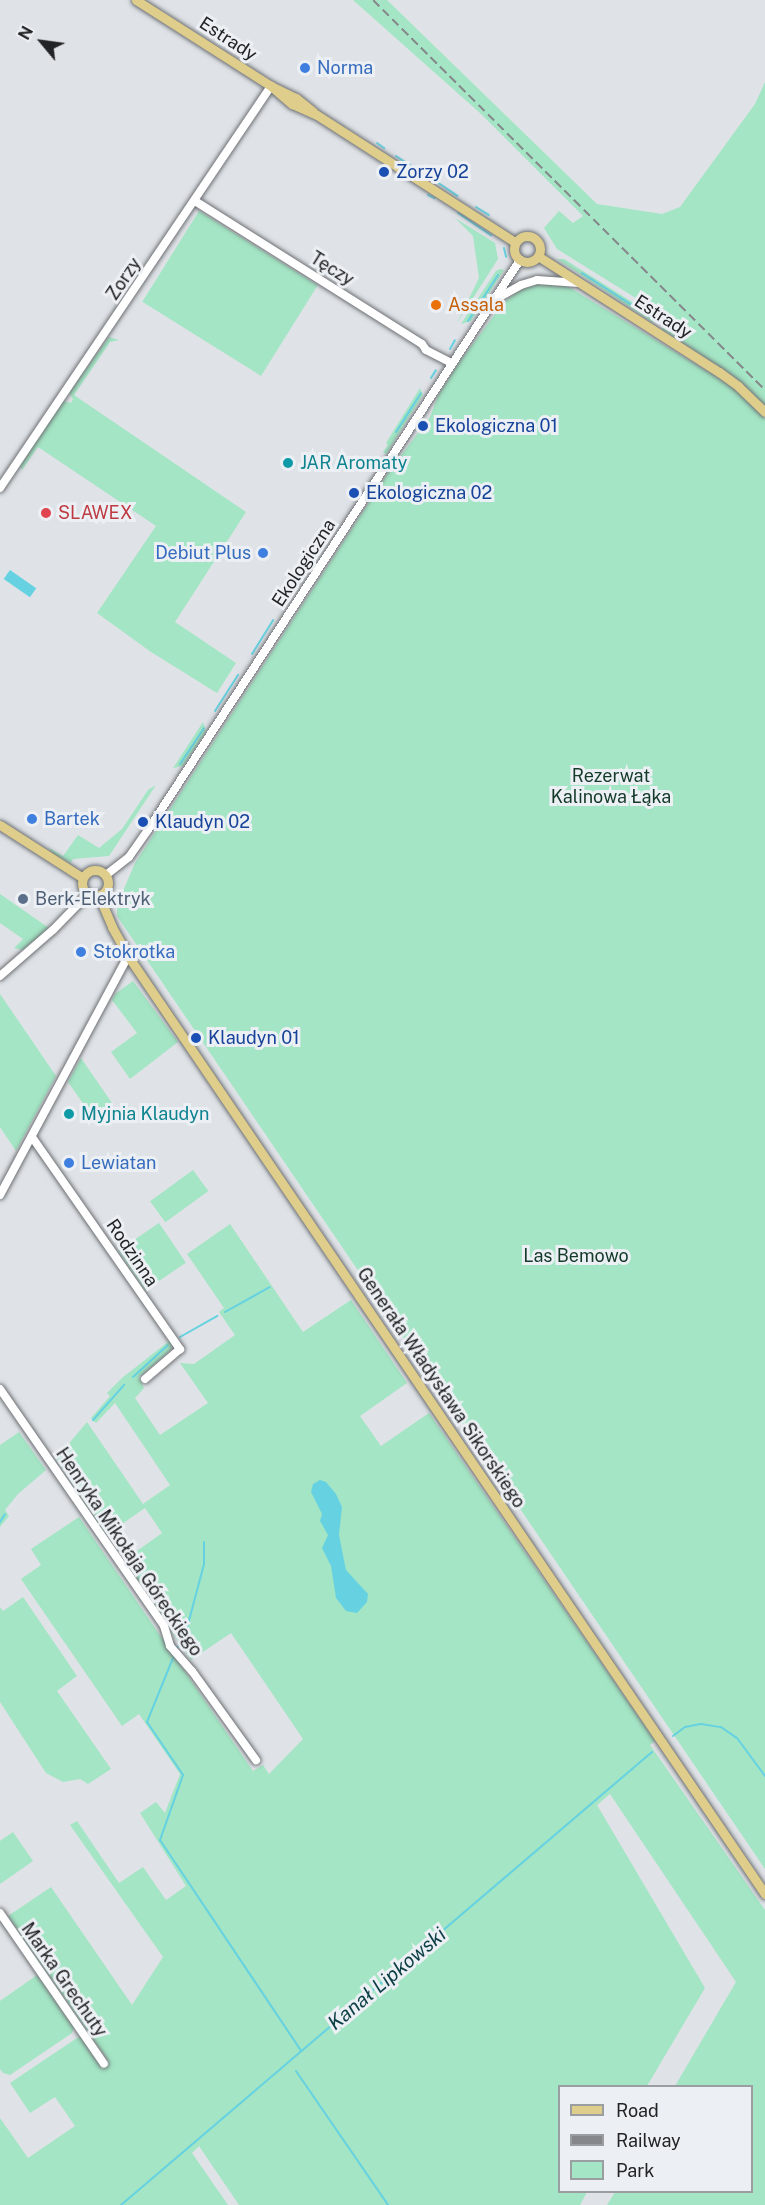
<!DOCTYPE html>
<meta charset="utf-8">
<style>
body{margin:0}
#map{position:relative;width:765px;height:2205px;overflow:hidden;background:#dfe3e7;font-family:"Public Sans",sans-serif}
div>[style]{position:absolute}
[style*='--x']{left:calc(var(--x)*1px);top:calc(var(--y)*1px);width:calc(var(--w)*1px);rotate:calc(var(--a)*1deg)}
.green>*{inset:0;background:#a3e5c4;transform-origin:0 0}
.water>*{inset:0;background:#66d2e1;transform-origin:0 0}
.stream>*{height:2px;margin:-1px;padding:0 1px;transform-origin:1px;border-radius:1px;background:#66d2e1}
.roads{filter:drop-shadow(0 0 2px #6d7074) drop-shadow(0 0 2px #6d7074)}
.minor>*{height:8px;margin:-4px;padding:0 4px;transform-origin:4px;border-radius:4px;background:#fff}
.major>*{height:9px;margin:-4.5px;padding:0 4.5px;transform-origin:4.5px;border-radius:4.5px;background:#dfcd8c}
.major>.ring{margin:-4.5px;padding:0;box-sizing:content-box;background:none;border:9px solid #dfcd8c;border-radius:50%}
.rail>*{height:2px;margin-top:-1px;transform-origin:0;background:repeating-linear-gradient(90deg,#85878a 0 9px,transparent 0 13.5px)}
.dots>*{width:16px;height:16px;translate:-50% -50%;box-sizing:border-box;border:3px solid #ecf0f4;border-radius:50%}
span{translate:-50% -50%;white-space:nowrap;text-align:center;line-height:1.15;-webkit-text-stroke:6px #ecf0f4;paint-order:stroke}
.street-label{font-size:18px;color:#222324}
.shop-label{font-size:18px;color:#366cbe}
.left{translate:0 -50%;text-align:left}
.right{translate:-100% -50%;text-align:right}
.transit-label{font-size:18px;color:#164399}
.food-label{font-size:18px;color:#c56008}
.culture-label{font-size:18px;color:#0d838f}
.health-label{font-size:18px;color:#be3a42}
.park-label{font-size:18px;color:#143a29}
.service-label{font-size:18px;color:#4e5e75}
.water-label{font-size:20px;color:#0b3f45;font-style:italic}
.legend{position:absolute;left:558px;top:2085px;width:195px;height:108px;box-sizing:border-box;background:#ecf0f4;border:2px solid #9b9ea1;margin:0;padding:8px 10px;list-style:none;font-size:18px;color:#222324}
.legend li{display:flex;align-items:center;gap:12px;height:30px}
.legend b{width:30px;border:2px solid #9b9ea1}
.north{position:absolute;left:12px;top:12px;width:60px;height:60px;-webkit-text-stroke:4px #ecf0f4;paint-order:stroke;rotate:299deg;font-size:16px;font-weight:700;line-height:24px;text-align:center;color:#222324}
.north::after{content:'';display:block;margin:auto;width:21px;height:27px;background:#222324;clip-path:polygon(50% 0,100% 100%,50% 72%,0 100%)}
</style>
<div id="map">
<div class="green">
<div style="clip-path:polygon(353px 0,387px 0,597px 204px,662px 214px,680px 207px,755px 104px,765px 82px,765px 406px,736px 378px,662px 329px,668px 318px,557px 249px,544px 228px,559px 211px,573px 223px,583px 216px,480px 113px)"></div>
<div style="left:199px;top:211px;width:140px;height:107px;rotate:32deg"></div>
<div style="clip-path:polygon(455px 218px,495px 243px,498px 259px,457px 323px,479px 278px,473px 236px)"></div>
<div style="clip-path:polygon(557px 259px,564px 259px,656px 317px,657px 322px,652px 322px)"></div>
<div style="clip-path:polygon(500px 269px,504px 270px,471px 321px,461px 324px,496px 271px)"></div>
<div style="clip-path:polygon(551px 283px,569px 287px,718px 378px,736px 390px,765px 418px,765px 1869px,117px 916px,117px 905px,135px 863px,390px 470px,430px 417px,438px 396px,458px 364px,504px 302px,519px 291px,535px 284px)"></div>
<div style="clip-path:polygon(109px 337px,119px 340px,110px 342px,74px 395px,246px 512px,175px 622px,236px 663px,217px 693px,151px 652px,97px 613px,156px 526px,38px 447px,22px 470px,20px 466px,63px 401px,71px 403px,73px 399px,69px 393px)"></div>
<div style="clip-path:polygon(420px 388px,423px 395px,386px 454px,383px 452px,388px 445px,386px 443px)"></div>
<div style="clip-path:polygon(203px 722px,206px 731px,183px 766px,173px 768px)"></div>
<div style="clip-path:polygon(156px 785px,109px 856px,73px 859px,71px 863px,54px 854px,48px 847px,63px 856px,78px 835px,99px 848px,122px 829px,148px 790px)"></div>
<div style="clip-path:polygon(0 894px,49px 928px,23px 950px,14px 948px,23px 939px,0 923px)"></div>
<div style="clip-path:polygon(133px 981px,178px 1042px,130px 1079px,111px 1052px,137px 1033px,112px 1000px,115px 994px)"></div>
<div style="clip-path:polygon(0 994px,56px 1076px,16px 1151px,0 1127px)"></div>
<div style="clip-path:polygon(81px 1058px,112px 1103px,92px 1116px,68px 1082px)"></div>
<div style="left:193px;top:1170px;width:26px;height:53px;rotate:54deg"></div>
<div style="left:159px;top:1223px;width:48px;height:49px;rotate:56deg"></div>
<div style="clip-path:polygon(230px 1224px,303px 1332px,351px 1300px,407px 1383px,360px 1416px,381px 1446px,429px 1413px,655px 1741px,650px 1745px,765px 1910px,765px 2205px,607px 2205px,615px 2192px,752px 2192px,752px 2086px,675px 2086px,736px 1982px,610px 1794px,597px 1805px,705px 1988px,647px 2086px,560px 2086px,560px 2192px,587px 2192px,580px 2205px,239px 2205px,199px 2146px,192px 2153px,228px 2205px,0 2205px,0 2118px,28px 2158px,75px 2126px,55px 2097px,30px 2113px,10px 2083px,80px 2036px,101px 2067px,109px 2062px,8px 1916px,51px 1887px,132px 2005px,163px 1957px,70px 1825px,77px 1821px,119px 1883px,143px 1867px,166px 1900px,186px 1886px,140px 1813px,156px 1802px,165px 1813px,180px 1774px,139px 1714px,122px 1726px,21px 1579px,41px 1565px,31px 1549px,79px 1517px,253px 1771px,263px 1765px,269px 1774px,303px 1739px,231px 1633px,191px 1660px,123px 1561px,162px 1533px,145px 1508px,106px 1535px,56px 1459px,87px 1422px,143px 1504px,170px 1485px,115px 1403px,96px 1423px,91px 1418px,110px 1396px,107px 1393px,122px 1378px,169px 1341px,172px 1348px,170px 1351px,139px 1377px,144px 1388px,135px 1398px,160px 1435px,208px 1403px,180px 1363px,194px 1364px,235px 1335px,219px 1312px,224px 1308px,187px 1254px)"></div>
<div style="clip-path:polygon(19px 1432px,46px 1470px,18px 1494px,5px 1510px,9px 1516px,0 1527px,0 1445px)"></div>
<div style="clip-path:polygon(23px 1597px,77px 1676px,57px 1691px,111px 1769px,88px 1784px,80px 1779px,63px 1782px,46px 1773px,0 1702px,0 1607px,3px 1611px)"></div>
<div style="clip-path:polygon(13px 1832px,33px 1861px,0 1884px,0 1841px)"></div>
<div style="clip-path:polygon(37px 1975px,74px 2028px,72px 2033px,10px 2075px,3px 2073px,0 2069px,0 2001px)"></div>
</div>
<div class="water">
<div style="left:10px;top:570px;width:32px;height:11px;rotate:35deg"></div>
<div style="clip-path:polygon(320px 1480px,326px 1482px,336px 1494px,342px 1507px,339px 1535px,346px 1570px,368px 1594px,367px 1602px,357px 1613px,346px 1611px,336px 1598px,331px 1566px,322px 1548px,328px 1535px,320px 1521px,322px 1514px,311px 1492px,313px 1484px)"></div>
</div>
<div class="stream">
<div style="--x:377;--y:143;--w:9;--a:36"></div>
<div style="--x:396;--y:156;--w:24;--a:33"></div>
<div style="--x:431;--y:178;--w:32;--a:34"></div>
<div style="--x:428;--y:195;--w:7;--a:27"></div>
<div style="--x:476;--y:207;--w:15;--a:32"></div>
<div style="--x:458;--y:213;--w:40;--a:34"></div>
<div style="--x:504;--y:248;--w:9;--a:77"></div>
<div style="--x:582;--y:273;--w:83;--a:32.7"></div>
<div style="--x:468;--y:321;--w:55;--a:-56.9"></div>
<div style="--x:450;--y:349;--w:10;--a:-61"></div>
<div style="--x:431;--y:378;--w:9;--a:-58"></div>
<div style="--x:396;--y:432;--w:46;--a:-57.3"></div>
<div style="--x:327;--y:538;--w:17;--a:-57"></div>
<div style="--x:315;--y:556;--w:4;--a:-56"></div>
<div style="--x:283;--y:606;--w:46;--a:-57.3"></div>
<div style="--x:252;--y:654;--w:40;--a:-58"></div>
<div style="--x:215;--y:711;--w:43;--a:-57.4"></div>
<div style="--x:180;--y:764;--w:43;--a:-56.3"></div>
<div style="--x:225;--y:1312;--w:51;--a:-29.1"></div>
<div style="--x:180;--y:1337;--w:43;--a:-29.6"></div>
<div style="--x:133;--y:1377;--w:47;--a:-42.4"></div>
<div style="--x:93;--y:1420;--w:47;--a:-48.5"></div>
<div style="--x:0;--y:1522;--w:9;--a:-58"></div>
<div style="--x:178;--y:1647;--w:21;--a:-65"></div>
<div style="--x:187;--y:1628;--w:66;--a:-75.1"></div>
<div style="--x:204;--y:1564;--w:22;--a:-90"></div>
<div style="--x:173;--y:1658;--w:69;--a:112.1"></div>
<div style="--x:147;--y:1722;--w:64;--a:55.8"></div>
<div style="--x:183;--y:1775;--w:69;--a:109.5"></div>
<div style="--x:160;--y:1840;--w:254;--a:56.2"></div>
<div style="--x:673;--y:1736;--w:15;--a:-37"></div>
<div style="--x:685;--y:1727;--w:16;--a:-11"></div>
<div style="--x:701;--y:1724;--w:20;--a:9"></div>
<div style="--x:721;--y:1727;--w:19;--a:35"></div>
<div style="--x:737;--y:1738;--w:47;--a:53.6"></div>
<div style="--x:296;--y:2071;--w:163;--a:55.5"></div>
<div style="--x:121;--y:2205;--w:698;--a:-40.47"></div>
</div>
<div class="roads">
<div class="minor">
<div style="--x:195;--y:201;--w:268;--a:32.2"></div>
<div style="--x:422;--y:344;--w:7;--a:56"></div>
<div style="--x:426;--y:350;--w:28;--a:27"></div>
<div style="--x:494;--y:300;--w:31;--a:-29"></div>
<div style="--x:521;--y:285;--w:17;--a:-17"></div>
<div style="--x:537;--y:280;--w:42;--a:4.1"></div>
<div style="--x:0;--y:488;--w:485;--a:-56"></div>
<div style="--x:106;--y:875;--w:29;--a:-38"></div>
<div style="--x:129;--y:857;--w:33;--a:-55"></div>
<div style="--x:148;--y:830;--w:681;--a:-56.87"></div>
<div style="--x:0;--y:976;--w:70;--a:-41"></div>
<div style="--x:53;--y:930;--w:50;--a:-45.8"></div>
<div style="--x:32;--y:1137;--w:259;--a:55.1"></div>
<div style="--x:180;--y:1349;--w:46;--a:139.4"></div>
<div style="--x:0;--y:1195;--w:271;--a:-61.8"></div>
<div style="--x:0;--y:1389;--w:288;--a:55.3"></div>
<div style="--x:164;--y:1626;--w:21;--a:73"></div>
<div style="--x:170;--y:1646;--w:33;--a:49"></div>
<div style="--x:192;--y:1671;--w:110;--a:54.3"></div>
<div style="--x:0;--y:1913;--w:183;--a:55.4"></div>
</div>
<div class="major">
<div style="--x:136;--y:0;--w:160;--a:32.5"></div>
<div style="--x:271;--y:86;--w:28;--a:26"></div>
<div style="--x:296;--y:98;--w:22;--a:39"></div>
<div style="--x:271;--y:86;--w:28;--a:41"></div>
<div style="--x:292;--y:104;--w:27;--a:24"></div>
<div style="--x:317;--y:115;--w:235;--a:32.7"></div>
<div class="ring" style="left:514px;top:236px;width:17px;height:17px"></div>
<div style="--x:538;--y:256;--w:215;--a:32.7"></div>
<div style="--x:719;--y:372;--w:24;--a:36"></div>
<div style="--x:738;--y:386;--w:37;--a:44"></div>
<div style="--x:0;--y:825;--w:98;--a:32.6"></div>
<div class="ring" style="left:82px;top:870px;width:17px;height:17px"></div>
<div style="--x:99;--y:896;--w:34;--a:67"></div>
<div style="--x:112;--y:927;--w:33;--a:61"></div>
<div style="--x:128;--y:956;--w:1134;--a:55.82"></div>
</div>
</div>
<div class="rail">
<div style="--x:373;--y:0;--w:553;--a:44.85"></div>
</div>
<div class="dots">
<div style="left:305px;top:68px;background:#3f7fe0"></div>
<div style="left:384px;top:172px;background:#1a4fb4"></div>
<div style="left:436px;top:305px;background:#e8710a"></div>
<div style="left:423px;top:426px;background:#1a4fb4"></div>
<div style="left:288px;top:463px;background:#0f9aa8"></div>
<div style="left:354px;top:493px;background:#1a4fb4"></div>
<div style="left:46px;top:513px;background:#e0444e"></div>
<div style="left:263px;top:553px;background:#3f7fe0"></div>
<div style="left:32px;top:819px;background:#3f7fe0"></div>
<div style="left:143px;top:822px;background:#1a4fb4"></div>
<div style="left:23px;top:899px;background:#5c6f8a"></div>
<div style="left:81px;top:952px;background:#3f7fe0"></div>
<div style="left:196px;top:1038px;background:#1a4fb4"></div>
<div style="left:69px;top:1114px;background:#0f9aa8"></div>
<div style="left:69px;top:1163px;background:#3f7fe0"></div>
</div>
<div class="street-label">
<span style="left:228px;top:39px;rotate:33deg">Estrady</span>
<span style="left:332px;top:269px;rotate:32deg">Tęczy</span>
<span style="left:124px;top:279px;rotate:-56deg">Zorzy</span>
<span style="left:663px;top:317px;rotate:33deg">Estrady</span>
<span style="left:304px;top:563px;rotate:-57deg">Ekologiczna</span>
<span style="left:132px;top:1253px;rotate:56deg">Rodzinna</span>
<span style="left:441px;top:1388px;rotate:56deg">Generała Władysława Sikorskiego</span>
<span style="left:129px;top:1552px;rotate:56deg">Henryka Mikołaja Góreckiego</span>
<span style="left:64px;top:1980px;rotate:55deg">Marka Grechuty</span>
</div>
<div class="shop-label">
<span class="left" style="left:317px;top:68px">Norma</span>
<span class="right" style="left:251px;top:553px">Debiut Plus</span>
<span class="left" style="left:44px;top:819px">Bartek</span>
<span class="left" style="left:93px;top:952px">Stokrotka</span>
<span class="left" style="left:81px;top:1163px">Lewiatan</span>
</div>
<div class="transit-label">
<span class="left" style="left:396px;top:172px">Zorzy 02</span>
<span class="left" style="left:435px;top:426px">Ekologiczna 01</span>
<span class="left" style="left:366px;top:493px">Ekologiczna 02</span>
<span class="left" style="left:155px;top:822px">Klaudyn 02</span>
<span class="left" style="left:208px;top:1038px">Klaudyn 01</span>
</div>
<div class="food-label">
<span class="left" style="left:448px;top:305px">Assala</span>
</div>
<div class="culture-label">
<span class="left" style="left:300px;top:463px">JAR Aromaty</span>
<span class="left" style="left:81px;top:1114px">Myjnia Klaudyn</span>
</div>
<div class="health-label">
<span class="left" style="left:58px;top:513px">SLAWEX</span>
</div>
<div class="park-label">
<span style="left:611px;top:787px">Rezerwat<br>Kalinowa Łąka</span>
<span style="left:576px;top:1256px">Las Bemowo</span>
</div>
<div class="service-label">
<span class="left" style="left:35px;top:899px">Berk-Elektryk</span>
</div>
<div class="water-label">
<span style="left:387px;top:1979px;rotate:-40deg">Kanał Lipkowski</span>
</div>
<ul class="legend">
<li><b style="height:8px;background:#dfcd8c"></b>Road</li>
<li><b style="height:8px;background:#85878a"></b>Railway</li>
<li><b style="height:16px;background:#a3e5c4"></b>Park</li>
</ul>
<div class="north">N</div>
</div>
